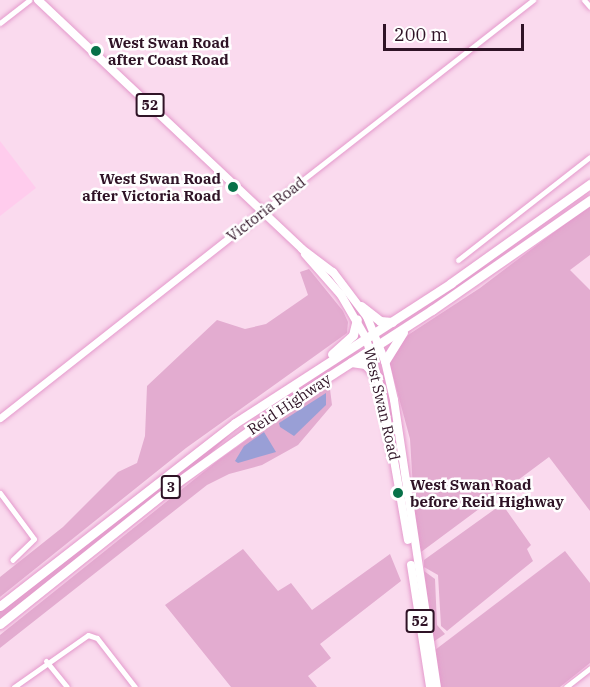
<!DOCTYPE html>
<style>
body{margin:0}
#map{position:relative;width:590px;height:687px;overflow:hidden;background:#fadaee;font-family:"IBM Plex Serif",serif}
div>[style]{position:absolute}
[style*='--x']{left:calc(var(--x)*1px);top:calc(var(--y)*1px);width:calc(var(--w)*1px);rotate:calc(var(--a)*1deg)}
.built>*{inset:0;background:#ffcced}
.green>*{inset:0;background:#e3acd0}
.water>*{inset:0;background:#999fd6}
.roads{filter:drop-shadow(0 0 2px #e49acc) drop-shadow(0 0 2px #e49acc)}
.minor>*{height:5px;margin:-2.5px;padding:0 2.5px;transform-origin:2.5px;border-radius:2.5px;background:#fff}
.tertiary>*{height:7px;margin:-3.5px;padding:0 3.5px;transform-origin:3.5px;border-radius:3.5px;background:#fff}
.primary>*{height:8px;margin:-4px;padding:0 4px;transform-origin:4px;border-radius:4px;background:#fff}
.trunk>*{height:9px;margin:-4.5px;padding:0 4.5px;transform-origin:4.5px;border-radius:4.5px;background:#fff}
.dots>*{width:16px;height:16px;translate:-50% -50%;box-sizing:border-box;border:3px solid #fff;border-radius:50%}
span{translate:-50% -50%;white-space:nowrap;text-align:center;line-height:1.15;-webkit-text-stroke:5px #fff;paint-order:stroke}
.shield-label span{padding:2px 4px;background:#fff;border:2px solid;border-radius:4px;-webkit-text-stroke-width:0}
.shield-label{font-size:14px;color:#2f1326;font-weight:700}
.poi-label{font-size:15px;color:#2f1326;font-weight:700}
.left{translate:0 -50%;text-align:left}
.right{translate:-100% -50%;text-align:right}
.street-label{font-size:15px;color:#2f1326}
.scale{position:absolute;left:383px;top:24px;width:141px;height:27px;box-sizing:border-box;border:3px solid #2f1326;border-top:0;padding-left:8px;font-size:18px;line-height:21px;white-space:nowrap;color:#2f1326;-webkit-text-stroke:4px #fff;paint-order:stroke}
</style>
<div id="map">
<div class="built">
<div style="clip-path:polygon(0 141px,36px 188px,0 216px)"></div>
</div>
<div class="green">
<div style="clip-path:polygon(590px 205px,590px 255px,570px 270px,590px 290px,590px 511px,549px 457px,417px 555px,410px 439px,389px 361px,399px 342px,411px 333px,480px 288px)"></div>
<div style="clip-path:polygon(309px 269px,343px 311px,348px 322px,347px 333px,186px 448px,0 597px,0 577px,63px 527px,118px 472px,137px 463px,145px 436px,147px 386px,217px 320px,245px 329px,266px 324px,308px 295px,300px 272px)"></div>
<div style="clip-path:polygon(329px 381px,332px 405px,298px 445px,262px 465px,229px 474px,207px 485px,0 648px,0 635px,216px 462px)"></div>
<div style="clip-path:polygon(229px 435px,209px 455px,0 621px,0 609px)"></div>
<div style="clip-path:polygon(502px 504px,531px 545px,527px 549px,533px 561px,447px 631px,441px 626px,438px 575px,424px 567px,424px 560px)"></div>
<div style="clip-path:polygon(243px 549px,278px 591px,291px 583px,312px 610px,390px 554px,401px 581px,320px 644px,331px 658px,308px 676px,317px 687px,231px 687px,165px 605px)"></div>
<div style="clip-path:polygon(565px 551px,590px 583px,590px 663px,560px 687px,439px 687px,435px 650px)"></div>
<div style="clip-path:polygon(424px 571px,435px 579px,437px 625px,445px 634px,433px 642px)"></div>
</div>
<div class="water">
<div style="clip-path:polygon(326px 393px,326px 405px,294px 436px,280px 427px,279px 423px)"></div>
<div style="clip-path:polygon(264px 432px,276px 452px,238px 463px,235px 461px,244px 446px)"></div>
</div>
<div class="roads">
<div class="minor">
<div style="--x:584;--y:0;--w:9;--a:49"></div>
<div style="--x:0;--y:23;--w:37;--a:-38"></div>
<div style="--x:263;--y:211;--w:343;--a:-38"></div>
<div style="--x:458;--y:260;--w:167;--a:-38"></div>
<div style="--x:0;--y:493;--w:57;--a:53.5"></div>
<div style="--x:34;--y:539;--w:30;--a:136"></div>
<div style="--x:46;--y:661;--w:33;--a:51"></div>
<div style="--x:14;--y:687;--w:90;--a:-35.1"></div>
<div style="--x:88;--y:635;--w:9;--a:18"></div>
<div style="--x:97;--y:638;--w:62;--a:52.2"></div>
<div style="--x:566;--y:687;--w:31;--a:-38"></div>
</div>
<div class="tertiary">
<div style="--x:0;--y:418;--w:335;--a:-38.2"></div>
</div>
<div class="primary">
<div style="--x:38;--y:0;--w:363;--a:43.3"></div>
<div style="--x:302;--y:249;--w:39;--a:37"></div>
<div style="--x:333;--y:272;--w:56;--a:52.9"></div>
<div style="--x:367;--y:317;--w:48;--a:67.8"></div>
<div style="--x:385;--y:361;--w:40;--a:77"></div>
<div style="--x:394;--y:400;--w:290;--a:81.5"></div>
<div style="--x:305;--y:254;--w:55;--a:48.7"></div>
<div style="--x:341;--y:295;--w:50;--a:59.8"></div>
<div style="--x:366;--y:338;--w:61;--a:73.9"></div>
<div style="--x:383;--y:397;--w:145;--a:80.1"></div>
<div style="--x:411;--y:565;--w:123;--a:81.1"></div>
</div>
<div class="trunk">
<div style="--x:361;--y:306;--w:24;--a:38"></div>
<div style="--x:380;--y:321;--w:12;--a:5"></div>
<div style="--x:332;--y:354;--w:28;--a:-42"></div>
<div style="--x:353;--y:335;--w:16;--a:-76"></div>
<div style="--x:385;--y:361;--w:34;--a:-58"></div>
<div style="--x:351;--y:362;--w:14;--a:8"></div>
<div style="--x:365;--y:364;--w:18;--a:45"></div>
<div style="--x:0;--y:606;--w:298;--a:-37.9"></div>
<div style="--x:235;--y:423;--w:257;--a:-32.9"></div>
<div style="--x:451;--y:283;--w:171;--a:-35.5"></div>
<div style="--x:0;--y:624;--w:228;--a:-38.6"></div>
<div style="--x:178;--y:482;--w:133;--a:-35.8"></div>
<div style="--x:286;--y:404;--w:174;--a:-32.8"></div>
<div style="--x:432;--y:310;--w:193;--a:-34.8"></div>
</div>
</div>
<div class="dots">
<div style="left:96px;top:51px;background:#087149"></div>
<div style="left:233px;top:187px;background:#087149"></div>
<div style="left:398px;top:493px;background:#087149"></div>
</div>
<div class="shield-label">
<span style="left:150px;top:105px">52</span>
<span style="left:171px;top:487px">3</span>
<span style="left:420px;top:621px">52</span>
</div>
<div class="poi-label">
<span class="left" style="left:108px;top:51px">West Swan Road<br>after Coast Road</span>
<span class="right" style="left:221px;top:187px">West Swan Road<br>after Victoria Road</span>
<span class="left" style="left:410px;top:493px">West Swan Road<br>before Reid Highway</span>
</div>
<div class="street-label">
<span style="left:266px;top:209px;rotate:-38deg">Victoria Road</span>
<span style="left:289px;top:404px;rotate:-34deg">Reid Highway</span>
<span style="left:382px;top:404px;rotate:77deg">West Swan Road</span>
</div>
<div class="scale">200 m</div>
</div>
